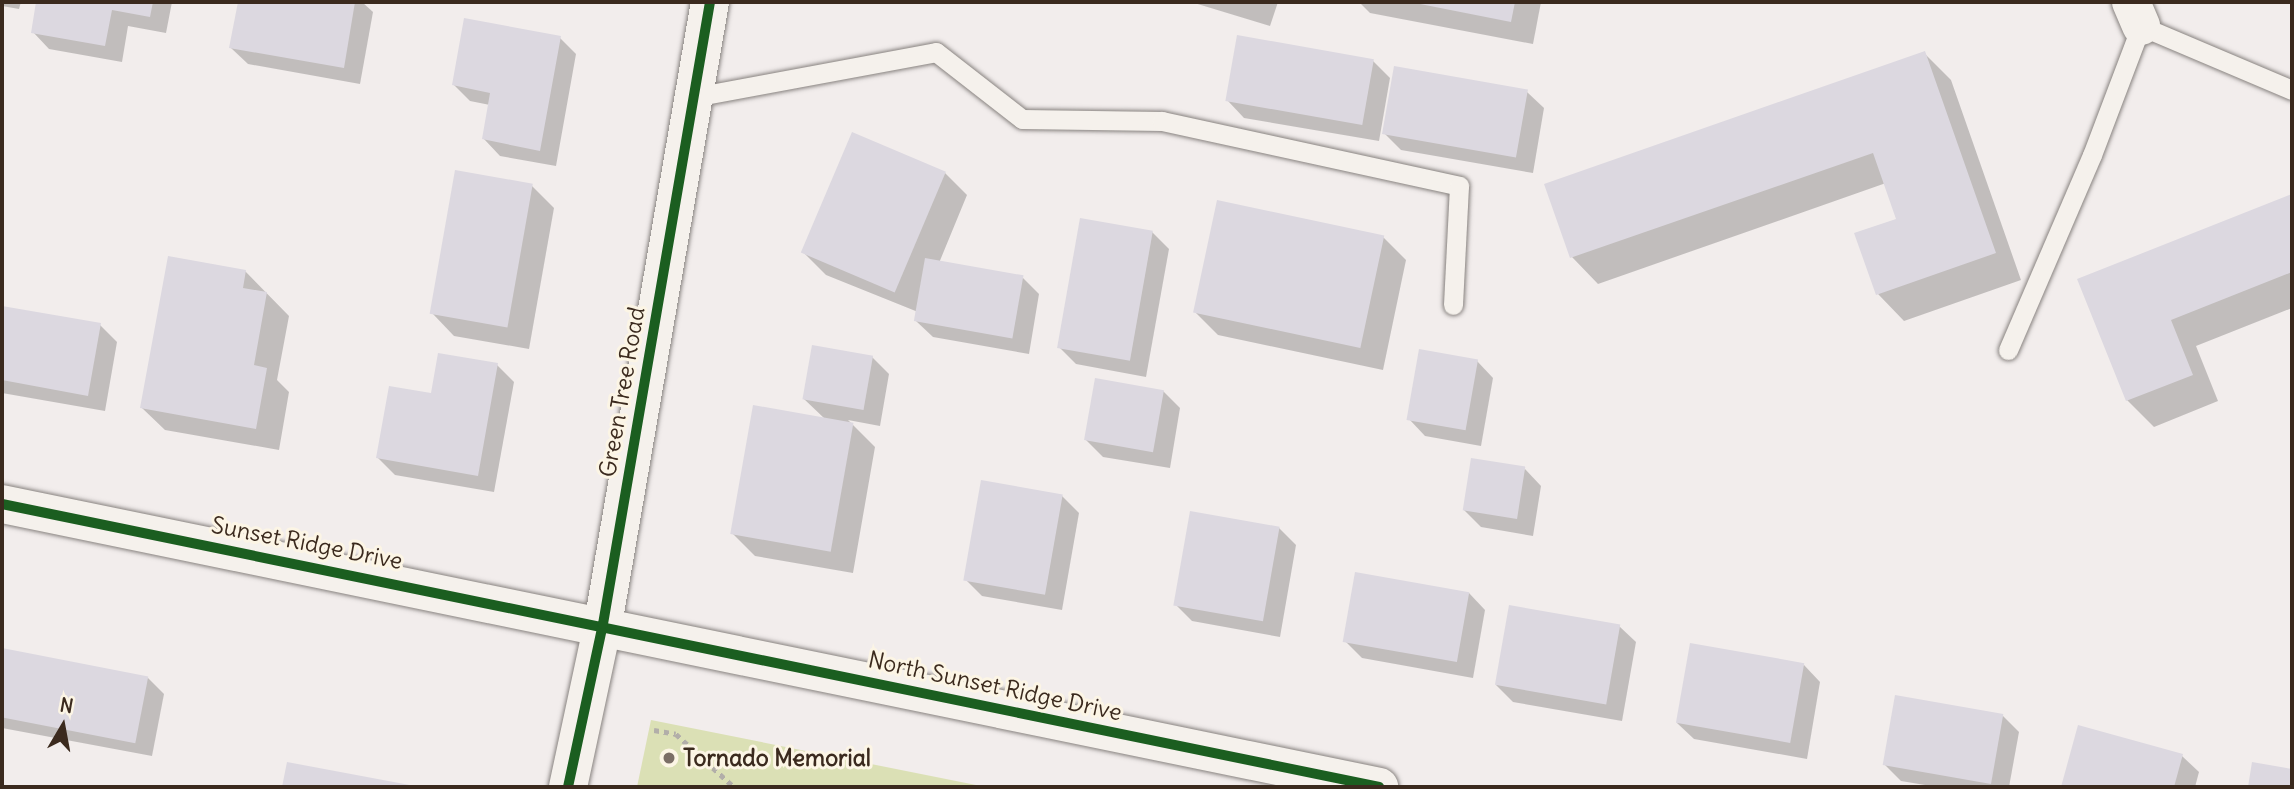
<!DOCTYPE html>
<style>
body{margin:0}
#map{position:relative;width:2294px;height:789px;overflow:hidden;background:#f2edec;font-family:Delius,sans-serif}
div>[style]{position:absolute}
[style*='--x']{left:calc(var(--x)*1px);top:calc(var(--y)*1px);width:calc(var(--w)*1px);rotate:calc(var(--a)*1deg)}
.green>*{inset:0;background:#dbe0b5}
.shadow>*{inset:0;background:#0003}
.building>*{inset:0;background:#dcd8e0;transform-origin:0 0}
.path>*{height:4.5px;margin-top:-2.25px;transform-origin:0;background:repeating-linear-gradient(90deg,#b2aea9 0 5px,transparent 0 10px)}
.roads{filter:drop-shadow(0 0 2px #888380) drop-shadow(0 0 2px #888380)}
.lane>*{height:19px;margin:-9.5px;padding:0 9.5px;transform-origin:9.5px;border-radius:9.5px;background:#f5f1ec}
.street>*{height:38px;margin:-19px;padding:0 19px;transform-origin:19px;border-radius:19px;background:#f5f1ec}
.cycleway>*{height:10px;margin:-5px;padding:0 5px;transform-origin:5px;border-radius:5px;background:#1b5e20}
.dots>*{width:19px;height:19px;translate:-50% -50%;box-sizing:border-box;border:4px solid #fcf5e5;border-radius:50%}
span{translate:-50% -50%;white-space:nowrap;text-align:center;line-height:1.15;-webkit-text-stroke:6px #fcf5e5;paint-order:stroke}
.street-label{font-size:23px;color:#3b2a1e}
.poi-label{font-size:23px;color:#3b2a1e;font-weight:700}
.left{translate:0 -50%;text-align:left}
.frame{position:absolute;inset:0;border:4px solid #3b2a1e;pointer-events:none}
.north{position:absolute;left:28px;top:691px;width:70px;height:70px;-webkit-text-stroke:5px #fcf5e5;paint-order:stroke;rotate:10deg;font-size:19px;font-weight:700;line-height:28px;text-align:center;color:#3b2a1e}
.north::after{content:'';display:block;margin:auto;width:24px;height:32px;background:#3b2a1e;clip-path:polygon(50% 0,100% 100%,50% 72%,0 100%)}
</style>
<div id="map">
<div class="green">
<div style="clip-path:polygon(651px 720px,986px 787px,637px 787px)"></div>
</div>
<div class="shadow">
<div style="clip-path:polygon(2px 2px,21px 2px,19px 9px,2px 6px)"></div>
<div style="clip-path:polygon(38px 2px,172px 2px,166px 33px,128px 26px,122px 62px,49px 49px,33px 32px)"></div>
<div style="clip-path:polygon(239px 2px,362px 2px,373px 12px,360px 84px,248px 64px,231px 48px)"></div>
<div style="clip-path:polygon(1191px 2px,1278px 2px,1270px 26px)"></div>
<div style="clip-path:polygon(1359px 2px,1541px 2px,1533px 44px,1370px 13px)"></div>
<div style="clip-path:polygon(560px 38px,576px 54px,556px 166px,500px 156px,484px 139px,490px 105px,470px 101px,453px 84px)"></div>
<div style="clip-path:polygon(1924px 53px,1951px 80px,2021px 280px,1904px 321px,1878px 294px,1899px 220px,1886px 183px,1598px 284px,1572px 257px)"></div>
<div style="clip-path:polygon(1373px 61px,1390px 78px,1379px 141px,1244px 118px,1228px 101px)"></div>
<div style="clip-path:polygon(1527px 92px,1544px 108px,1533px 173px,1401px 150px,1384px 133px)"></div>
<div style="clip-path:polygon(945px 173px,967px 195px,939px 263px,1022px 277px,1039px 294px,1029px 354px,933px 337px,916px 321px,918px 312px,826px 275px,803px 252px)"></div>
<div style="clip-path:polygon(532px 186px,554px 208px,529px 349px,454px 336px,432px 313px)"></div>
<div style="clip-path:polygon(2292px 196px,2292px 308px,2196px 346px,2218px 401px,2154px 427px,2127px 400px,2079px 280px)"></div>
<div style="clip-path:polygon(1152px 232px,1169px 249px,1146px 377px,1076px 364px,1059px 347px)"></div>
<div style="clip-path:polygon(1383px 237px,1406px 260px,1383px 370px,1218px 335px,1196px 313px)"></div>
<div style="clip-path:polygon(245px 271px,289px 316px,277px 380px,289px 392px,279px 450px,165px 430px,142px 408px)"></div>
<div style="clip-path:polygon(2px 307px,100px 325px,117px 342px,105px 411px,2px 393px)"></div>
<div style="clip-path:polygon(872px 357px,889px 374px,880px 426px,848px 420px,875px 447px,853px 573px,755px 556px,732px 533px,825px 419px,804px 399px)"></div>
<div style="clip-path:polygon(1477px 361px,1493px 378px,1481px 446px,1425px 436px,1409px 419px)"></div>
<div style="clip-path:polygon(497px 365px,514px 382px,494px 492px,395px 475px,378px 458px,433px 395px)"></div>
<div style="clip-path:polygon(1163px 391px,1180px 408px,1170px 468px,1103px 457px,1086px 440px)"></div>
<div style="clip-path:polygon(1525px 469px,1541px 486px,1533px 536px,1481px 527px,1464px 510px)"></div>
<div style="clip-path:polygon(1062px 496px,1079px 513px,1062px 610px,982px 596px,965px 579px)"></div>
<div style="clip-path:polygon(1279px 528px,1296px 545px,1280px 637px,1192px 621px,1175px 604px)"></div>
<div style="clip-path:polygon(1469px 593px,1485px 610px,1473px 678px,1362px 658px,1345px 641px)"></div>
<div style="clip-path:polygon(1619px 626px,1636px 642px,1622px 721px,1513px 702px,1496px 685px)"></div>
<div style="clip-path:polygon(2px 650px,147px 677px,164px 694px,152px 756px,2px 728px)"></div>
<div style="clip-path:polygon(1804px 665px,1820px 682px,1807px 759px,1694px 739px,1677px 723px)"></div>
<div style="clip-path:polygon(2002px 715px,2019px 732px,2009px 787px,1937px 787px,1901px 781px,1884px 764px)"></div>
<div style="clip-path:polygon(2079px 727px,2182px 756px,2199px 772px,2195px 787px,2063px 787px)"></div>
<div style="clip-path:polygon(288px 764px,413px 787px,284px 787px)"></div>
</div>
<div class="building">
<div style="clip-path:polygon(36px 2px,153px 2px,150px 17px,112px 10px,105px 46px,31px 33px)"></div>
<div style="clip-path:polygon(238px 2px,355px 2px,344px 68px,229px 48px)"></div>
<div style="clip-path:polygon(1410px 2px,1515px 2px,1511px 22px)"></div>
<div style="clip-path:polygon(464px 18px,561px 36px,540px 151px,482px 139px,490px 93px,452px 85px)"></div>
<div style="left:1237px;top:35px;width:139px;height:67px;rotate:10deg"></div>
<div style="clip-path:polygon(1925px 51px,1996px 253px,1876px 295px,1854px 233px,1896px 219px,1873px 153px,1570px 258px,1544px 184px)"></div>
<div style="left:1394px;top:66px;width:136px;height:69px;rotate:10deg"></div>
<div style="left:852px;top:132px;width:102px;height:131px;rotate:23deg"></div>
<div style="left:455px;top:170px;width:79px;height:146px;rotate:10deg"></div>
<div style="clip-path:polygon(2292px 194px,2292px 272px,2171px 320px,2193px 375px,2126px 401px,2077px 279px)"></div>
<div style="left:1217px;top:200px;width:171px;height:115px;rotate:12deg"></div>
<div style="left:1080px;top:218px;width:74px;height:132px;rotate:10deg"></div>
<div style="clip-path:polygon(168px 256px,246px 270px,243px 288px,267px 292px,254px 365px,267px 368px,256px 429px,140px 408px)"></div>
<div style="left:925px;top:258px;width:100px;height:64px;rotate:10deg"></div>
<div style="clip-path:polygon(2px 306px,101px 323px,88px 396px,2px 380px)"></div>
<div style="left:812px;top:345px;width:62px;height:55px;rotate:10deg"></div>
<div style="left:1419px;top:349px;width:60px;height:72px;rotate:10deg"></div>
<div style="clip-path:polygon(438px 353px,498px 363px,478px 476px,376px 458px,389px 386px,431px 393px)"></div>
<div style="left:1095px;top:378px;width:70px;height:63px;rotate:10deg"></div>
<div style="left:753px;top:405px;width:102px;height:131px;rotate:10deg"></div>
<div style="left:1471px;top:458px;width:55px;height:53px;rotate:9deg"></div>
<div style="left:981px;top:480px;width:83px;height:102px;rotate:10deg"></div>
<div style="left:1190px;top:511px;width:91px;height:96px;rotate:10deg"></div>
<div style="left:1355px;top:572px;width:116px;height:71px;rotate:10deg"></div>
<div style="left:1509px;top:605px;width:113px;height:81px;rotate:10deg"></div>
<div style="left:1690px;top:643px;width:116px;height:81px;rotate:10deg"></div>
<div style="left:2px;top:648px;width:149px;height:68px;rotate:11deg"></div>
<div style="left:1895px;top:695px;width:110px;height:71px;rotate:10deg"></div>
<div style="clip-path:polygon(2078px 725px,2183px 754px,2174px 787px,2061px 787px)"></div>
<div style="clip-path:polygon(287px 762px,415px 786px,415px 787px,282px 787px)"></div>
<div style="clip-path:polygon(2252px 762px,2292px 769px,2292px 787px,2248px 787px)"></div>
</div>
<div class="path">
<div style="--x:654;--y:730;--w:22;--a:10"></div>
<div style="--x:676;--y:734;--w:79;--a:42.4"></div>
<div style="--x:947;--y:787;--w:1;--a:-90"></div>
</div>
<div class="roads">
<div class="lane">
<div style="--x:694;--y:97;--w:246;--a:-10.5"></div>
<div style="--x:936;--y:52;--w:109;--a:37.9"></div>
<div style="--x:1022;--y:119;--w:140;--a:0.8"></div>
<div style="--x:1162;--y:121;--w:304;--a:12.3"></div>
<div style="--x:1459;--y:186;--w:119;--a:92.9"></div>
<div style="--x:2008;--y:350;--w:212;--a:-66.7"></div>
<div style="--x:2092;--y:155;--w:138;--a:-69.2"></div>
<div style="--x:2141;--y:26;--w:164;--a:23"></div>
</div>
<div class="street">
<div style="--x:2131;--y:2;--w:26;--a:67"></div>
<div style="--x:2;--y:504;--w:1406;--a:11.61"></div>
<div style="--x:568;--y:787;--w:167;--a:-77.9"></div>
<div style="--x:603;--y:624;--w:631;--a:-80.24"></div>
</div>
</div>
<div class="cycleway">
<div style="--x:2;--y:504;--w:1406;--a:11.61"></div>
<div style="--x:568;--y:787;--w:167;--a:-77.9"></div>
<div style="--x:603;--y:624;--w:631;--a:-80.24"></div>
</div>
<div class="dots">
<div style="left:669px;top:758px;background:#7b6e66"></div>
</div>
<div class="street-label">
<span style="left:622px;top:392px;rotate:-80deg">Green Tree Road</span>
<span style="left:307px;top:543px;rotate:11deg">Sunset Ridge Drive</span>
<span style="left:995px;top:686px;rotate:12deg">North Sunset Ridge Drive</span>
</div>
<div class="poi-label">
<span class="left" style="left:683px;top:758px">Tornado Memorial</span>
</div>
<div class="frame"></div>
<div class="north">N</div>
</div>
